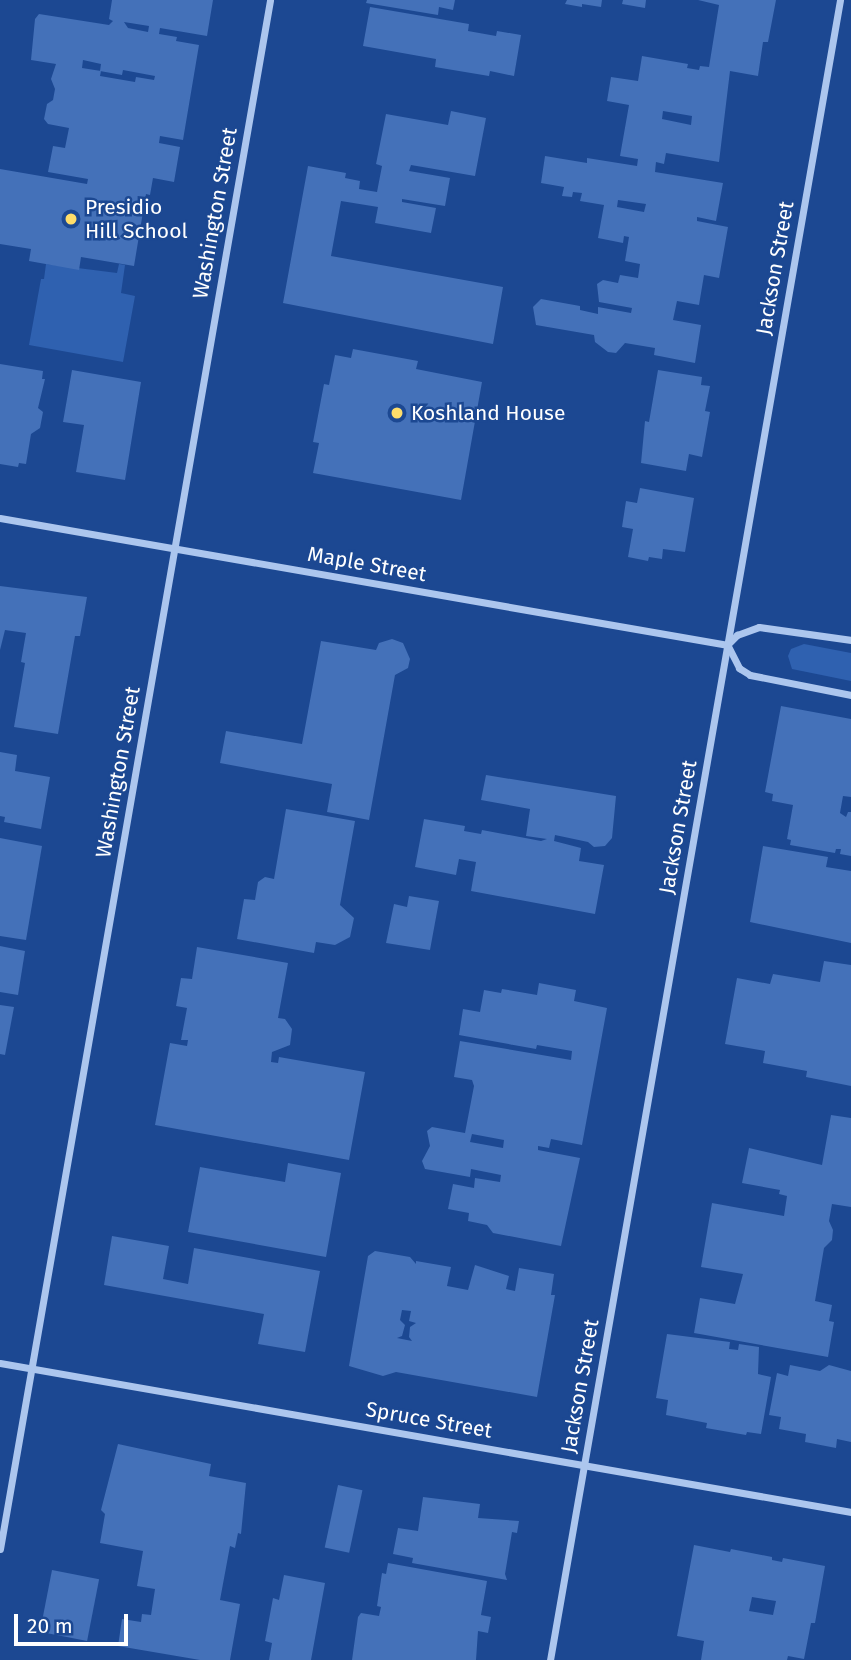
<!DOCTYPE html>
<style>
body{margin:0}
#map{position:relative;width:851px;height:1660px;overflow:hidden;background:#1c4892;font-family:"Fira Sans",sans-serif}
div>[style]{position:absolute}
[style*='--x']{left:calc(var(--x)*1px);top:calc(var(--y)*1px);width:calc(var(--w)*1px);rotate:calc(var(--a)*1deg)}
.green>*{inset:0;background:#2f61b0}
.building>*{inset:0;background:#4471b9;transform-origin:0 0}
.street>*{height:7px;margin:-3.5px;padding:0 3.5px;transform-origin:3.5px;border-radius:3.5px;background:#acc6ee}
.dots>*{width:19px;height:19px;translate:-50% -50%;box-sizing:border-box;border:4px solid #1c4892;border-radius:50%}
span{translate:-50% -50%;white-space:nowrap;text-align:center;line-height:1.15;-webkit-text-stroke:5px #1c4892;paint-order:stroke}
.poi-label{font-size:21px;color:#fff}
.left{translate:0 -50%;text-align:left}
.street-label{font-size:21px;color:#fff}
.scale{position:absolute;left:14px;top:1614px;width:114px;height:32px;box-sizing:border-box;border:4px solid #fff;border-top:0;padding-left:9px;font-size:21px;line-height:24px;white-space:nowrap;color:#fff;-webkit-text-stroke:5px #1c4892;paint-order:stroke}
</style>
<div id="map">
<div class="green">
<div style="clip-path:polygon(46px 264px,117px 273px,119px 264px,125px 265px,121px 293px,135px 296px,123px 362px,29px 345px,41px 279px,44px 279px)"></div>
<div style="clip-path:polygon(804px 644px,851px 653px,851px 681px,792px 669px,788px 656px,791px 649px)"></div>
</div>
<div class="building">
<div style="clip-path:polygon(evenodd,112px 0,213px 0,207px 36px,160px 28px,159px 34px,177px 37px,176px 41px,199px 45px,183px 140px,160px 136px,159px 143px,180px 147px,174px 182px,153px 178px,150px 195px,146px 194px,134px 266px,81px 257px,79px 270px,29px 261px,31px 249px,0 244px,0 169px,87px 184px,88px 179px,48px 172px,53px 146px,65px 148px,69px 128px,48px 124px,44px 119px,47px 104px,53px 100px,55px 89px,51px 79px,56px 64px,31px 60px,35px 19px,39px 14px,109px 25px,113px 21px,109px 19px,112px 0,124px 22px,149px 26px,148px 32px,128px 28px,124px 22px,112px 0,83px 60px,101px 64px,100px 71px,122px 75px,123px 70px,155px 76px,154px 80px,136px 77px,135px 82px,100px 76px,101px 71px,82px 68px,83px 60px)"></div>
<div style="clip-path:polygon(367px 0,455px 0,453px 10px,439px 7px,438px 15px,366px 3px)"></div>
<div style="clip-path:polygon(567px 0,602px 0,601px 7px,582px 4px,582px 7px,565px 4px)"></div>
<div style="clip-path:polygon(623px 0,646px 0,645px 8px,622px 4px)"></div>
<div style="clip-path:polygon(evenodd,698px 0,776px 0,768px 42px,763px 42px,758px 76px,730px 71px,719px 162px,666px 153px,664px 164px,656px 162px,655px 172px,723px 183px,716px 221px,697px 217px,697px 221px,728px 227px,719px 278px,704px 275px,699px 305px,677px 301px,673px 320px,701px 325px,695px 363px,654px 355px,655px 348px,625px 343px,616px 353px,608px 352px,595px 342px,594px 335px,536px 325px,533px 307px,541px 299px,580px 306px,580px 310px,598px 314px,598px 307px,631px 313px,632px 308px,599px 302px,597px 284px,603px 280px,618px 283px,620px 275px,638px 278px,640px 264px,625px 261px,629px 237px,624px 236px,623px 243px,598px 238px,604px 205px,580px 201px,582px 193px,573px 192px,572px 197px,562px 196px,564px 187px,541px 183px,545px 156px,587px 163px,587px 158px,637px 166px,638px 159px,620px 156px,629px 105px,607px 101px,611px 77px,638px 81px,642px 56px,688px 64px,687px 68px,699px 70px,700px 66px,709px 67px,719px 5px,698px 0,663px 111px,692px 116px,691px 125px,662px 119px,663px 111px,698px 0,618px 200px,646px 204px,644px 212px,617px 207px,618px 200px)"></div>
<div style="clip-path:polygon(370px 7px,469px 24px,468px 31px,496px 36px,497px 31px,521px 35px,514px 76px,490px 71px,489px 76px,435px 67px,436px 59px,363px 46px)"></div>
<div style="clip-path:polygon(451px 111px,486px 118px,475px 176px,411px 165px,409px 171px,450px 178px,445px 206px,402px 199px,402px 202px,436px 208px,431px 233px,375px 223px,378px 207px,341px 201px,331px 256px,503px 287px,493px 344px,283px 303px,308px 166px,346px 173px,345px 178px,360px 181px,359px 189px,377px 192px,382px 166px,376px 164px,386px 114px,448px 125px)"></div>
<div style="clip-path:polygon(353px 349px,418px 361px,416px 369px,482px 382px,461px 500px,313px 473px,319px 443px,313px 442px,324px 384px,329px 385px,335px 355px,351px 358px)"></div>
<div style="clip-path:polygon(0 364px,43px 371px,42px 379px,45px 379px,38px 408px,43px 412px,40px 428px,31px 434px,26px 464px,19px 463px,18px 467px,0 464px)"></div>
<div style="clip-path:polygon(72px 370px,141px 382px,125px 480px,76px 472px,84px 425px,63px 422px)"></div>
<div style="clip-path:polygon(658px 370px,702px 377px,701px 385px,710px 386px,705px 411px,710px 412px,702px 457px,689px 454px,686px 471px,641px 463px,645px 421px,649px 422px)"></div>
<div style="clip-path:polygon(640px 488px,694px 498px,685px 552px,663px 549px,662px 559px,649px 557px,648px 561px,628px 557px,633px 529px,622px 527px,626px 501px,637px 503px)"></div>
<div style="clip-path:polygon(0 586px,87px 597px,80px 636px,75px 636px,58px 734px,14px 727px,25px 663px,21px 662px,26px 633px,5px 630px,0 650px)"></div>
<div style="clip-path:polygon(392px 639px,403px 643px,410px 659px,408px 668px,395px 675px,369px 820px,327px 812px,332px 784px,220px 763px,226px 731px,302px 744px,321px 641px,376px 650px,379px 643px)"></div>
<div style="clip-path:polygon(781px 706px,851px 719px,851px 797px,843px 796px,840px 813px,846px 817px,848px 812px,851px 812px,851px 856px,840px 854px,841px 849px,836px 849px,835px 853px,790px 845px,791px 840px,787px 839px,793px 805px,772px 801px,773px 794px,765px 792px)"></div>
<div style="clip-path:polygon(0 752px,17px 755px,15px 771px,50px 777px,41px 829px,4px 822px,5px 817px,0 816px)"></div>
<div style="clip-path:polygon(486px 775px,616px 796px,612px 838px,605px 846px,594px 847px,588px 842px,555px 835px,554px 841px,581px 848px,579px 861px,604px 865px,595px 914px,471px 891px,476px 862px,459px 859px,456px 875px,415px 867px,424px 819px,465px 826px,464px 831px,481px 834px,482px 830px,541px 841px,547px 839px,526px 836px,530px 809px,481px 800px)"></div>
<div style="clip-path:polygon(286px 809px,355px 821px,340px 905px,354px 918px,350px 937px,335px 945px,316px 942px,314px 953px,237px 939px,244px 899px,255px 900px,258px 882px,265px 877px,274px 879px)"></div>
<div style="clip-path:polygon(0 838px,42px 846px,26px 940px,0 936px)"></div>
<div style="clip-path:polygon(763px 846px,828px 857px,826px 867px,851px 871px,851px 943px,750px 922px)"></div>
<div style="clip-path:polygon(409px 896px,439px 901px,430px 950px,386px 943px,394px 904px,407px 907px)"></div>
<div style="clip-path:polygon(0 946px,25px 951px,18px 995px,0 992px)"></div>
<div style="clip-path:polygon(197px 947px,288px 963px,278px 1018px,285px 1019px,292px 1029px,290px 1045px,272px 1052px,271px 1062px,278px 1063px,279px 1057px,365px 1072px,349px 1160px,155px 1125px,170px 1043px,187px 1046px,188px 1040px,181px 1040px,187px 1008px,176px 1006px,181px 978px,192px 979px)"></div>
<div style="clip-path:polygon(824px 961px,851px 965px,851px 1086px,806px 1077px,807px 1071px,763px 1063px,765px 1051px,725px 1044px,737px 978px,770px 984px,773px 974px,820px 982px)"></div>
<div style="clip-path:polygon(evenodd,539px 983px,576px 990px,574px 1001px,607px 1008px,582px 1145px,551px 1139px,549px 1148px,538px 1146px,538px 1150px,580px 1158px,561px 1246px,493px 1233px,487px 1225px,468px 1221px,469px 1213px,448px 1209px,453px 1184px,474px 1188px,475px 1178px,500px 1182px,501px 1175px,471px 1169px,470px 1177px,425px 1169px,422px 1161px,430px 1146px,427px 1131px,432px 1127px,465px 1133px,474px 1086px,472px 1080px,454px 1077px,460px 1041px,571px 1060px,572px 1051px,537px 1045px,536px 1049px,459px 1035px,463px 1009px,480px 1012px,484px 990px,501px 993px,502px 989px,537px 995px,539px 983px,472px 1134px,504px 1140px,503px 1148px,470px 1142px,472px 1134px)"></div>
<div style="clip-path:polygon(0 1005px,14px 1007px,5px 1055px,0 1054px)"></div>
<div style="clip-path:polygon(831px 1115px,851px 1118px,851px 1207px,832px 1204px,829px 1221px,833px 1230px,832px 1240px,824px 1248px,815px 1301px,832px 1305px,829px 1321px,834px 1322px,828px 1357px,694px 1333px,700px 1298px,735px 1304px,743px 1274px,701px 1267px,712px 1203px,784px 1216px,787px 1196px,779px 1194px,780px 1190px,742px 1183px,749px 1148px,822px 1165px)"></div>
<div style="clip-path:polygon(288px 1163px,341px 1173px,326px 1257px,188px 1232px,200px 1167px,285px 1182px)"></div>
<div style="clip-path:polygon(112px 1236px,169px 1246px,163px 1279px,188px 1284px,194px 1248px,320px 1271px,305px 1352px,258px 1344px,264px 1314px,104px 1285px)"></div>
<div style="clip-path:polygon(evenodd,375px 1251px,410px 1257px,416px 1264px,416px 1261px,451px 1267px,447px 1286px,468px 1290px,475px 1265px,509px 1276px,506px 1289px,515px 1291px,519px 1268px,554px 1274px,551px 1295px,555px 1295px,537px 1397px,396px 1372px,383px 1376px,349px 1366px,368px 1256px,375px 1251px,402px 1310px,411px 1311px,409px 1321px,416px 1323px,410px 1327px,409px 1337px,412px 1341px,397px 1338px,402px 1336px,405px 1325px,400px 1320px,402px 1310px)"></div>
<div style="clip-path:polygon(667px 1334px,730px 1342px,729px 1349px,738px 1350px,739px 1344px,759px 1347px,758px 1374px,771px 1377px,761px 1434px,747px 1432px,746px 1435px,706px 1428px,707px 1423px,666px 1415px,668px 1400px,656px 1398px)"></div>
<div style="clip-path:polygon(790px 1365px,820px 1371px,829px 1365px,851px 1371px,851px 1442px,837px 1439px,836px 1448px,805px 1442px,806px 1434px,779px 1429px,781px 1417px,769px 1415px,777px 1373px,788px 1376px)"></div>
<div style="clip-path:polygon(118px 1444px,211px 1464px,209px 1476px,246px 1483px,241px 1534px,238px 1533px,235px 1548px,230px 1546px,220px 1600px,240px 1604px,230px 1660px,200px 1660px,118px 1646px,122px 1619px,141px 1622px,142px 1614px,151px 1615px,155px 1589px,137px 1586px,143px 1551px,100px 1543px,105px 1514px,101px 1510px)"></div>
<div style="left:338px;top:1485px;width:25px;height:64px;rotate:12deg"></div>
<div style="clip-path:polygon(423px 1497px,480px 1504px,478px 1518px,519px 1521px,517px 1533px,512px 1532px,505px 1574px,507px 1580px,412px 1563px,413px 1558px,393px 1554px,398px 1528px,418px 1531px)"></div>
<div style="clip-path:polygon(evenodd,694px 1545px,730px 1552px,731px 1549px,772px 1557px,772px 1560px,782px 1562px,783px 1558px,825px 1566px,815px 1623px,811px 1623px,804px 1659px,788px 1656px,787px 1660px,701px 1660px,704px 1641px,677px 1636px,694px 1545px,752px 1597px,776px 1601px,773px 1615px,749px 1611px,752px 1597px)"></div>
<div style="clip-path:polygon(388px 1563px,487px 1581px,481px 1615px,491px 1617px,488px 1633px,478px 1631px,476px 1660px,352px 1660px,358px 1617px,361px 1613px,379px 1616px,381px 1607px,377px 1606px,382px 1573px,386px 1574px)"></div>
<div style="left:52px;top:1570px;width:48px;height:63px;rotate:11deg"></div>
<div style="clip-path:polygon(284px 1575px,325px 1583px,311px 1660px,269px 1660px,272px 1643px,265px 1641px,273px 1598px,279px 1600px)"></div>
</div>
<div class="street">
<div style="--x:0;--y:518;--w:739;--a:9.9"></div>
<div style="--x:728;--y:644;--w:13;--a:-45"></div>
<div style="--x:737;--y:635;--w:23;--a:-20"></div>
<div style="--x:759;--y:627;--w:93;--a:8"></div>
<div style="--x:728;--y:646;--w:25;--a:63"></div>
<div style="--x:739;--y:668;--w:13;--a:32"></div>
<div style="--x:750;--y:675;--w:103;--a:11.2"></div>
<div style="--x:0;--y:1363;--w:864;--a:9.93"></div>
<div style="--x:0;--y:1549;--w:1572;--a:-80.11"></div>
<div style="--x:550;--y:1660;--w:1685;--a:-80.09"></div>
</div>
<div class="dots">
<div style="left:71px;top:219px;background:#fedd6a"></div>
<div style="left:397px;top:413px;background:#fedd6a"></div>
</div>
<div class="poi-label">
<span class="left" style="left:85px;top:219px">Presidio<br>Hill School</span>
<span class="left" style="left:411px;top:413px">Koshland House</span>
</div>
<div class="street-label">
<span style="left:215px;top:213px;rotate:-80deg">Washington Street</span>
<span style="left:775px;top:268px;rotate:-80deg">Jackson Street</span>
<span style="left:367px;top:564px;rotate:10deg">Maple Street</span>
<span style="left:118px;top:772px;rotate:-80deg">Washington Street</span>
<span style="left:678px;top:827px;rotate:-80deg">Jackson Street</span>
<span style="left:580px;top:1386px;rotate:-80deg">Jackson Street</span>
<span style="left:429px;top:1420px;rotate:10deg">Spruce Street</span>
</div>
<div class="scale">20 m</div>
</div>
